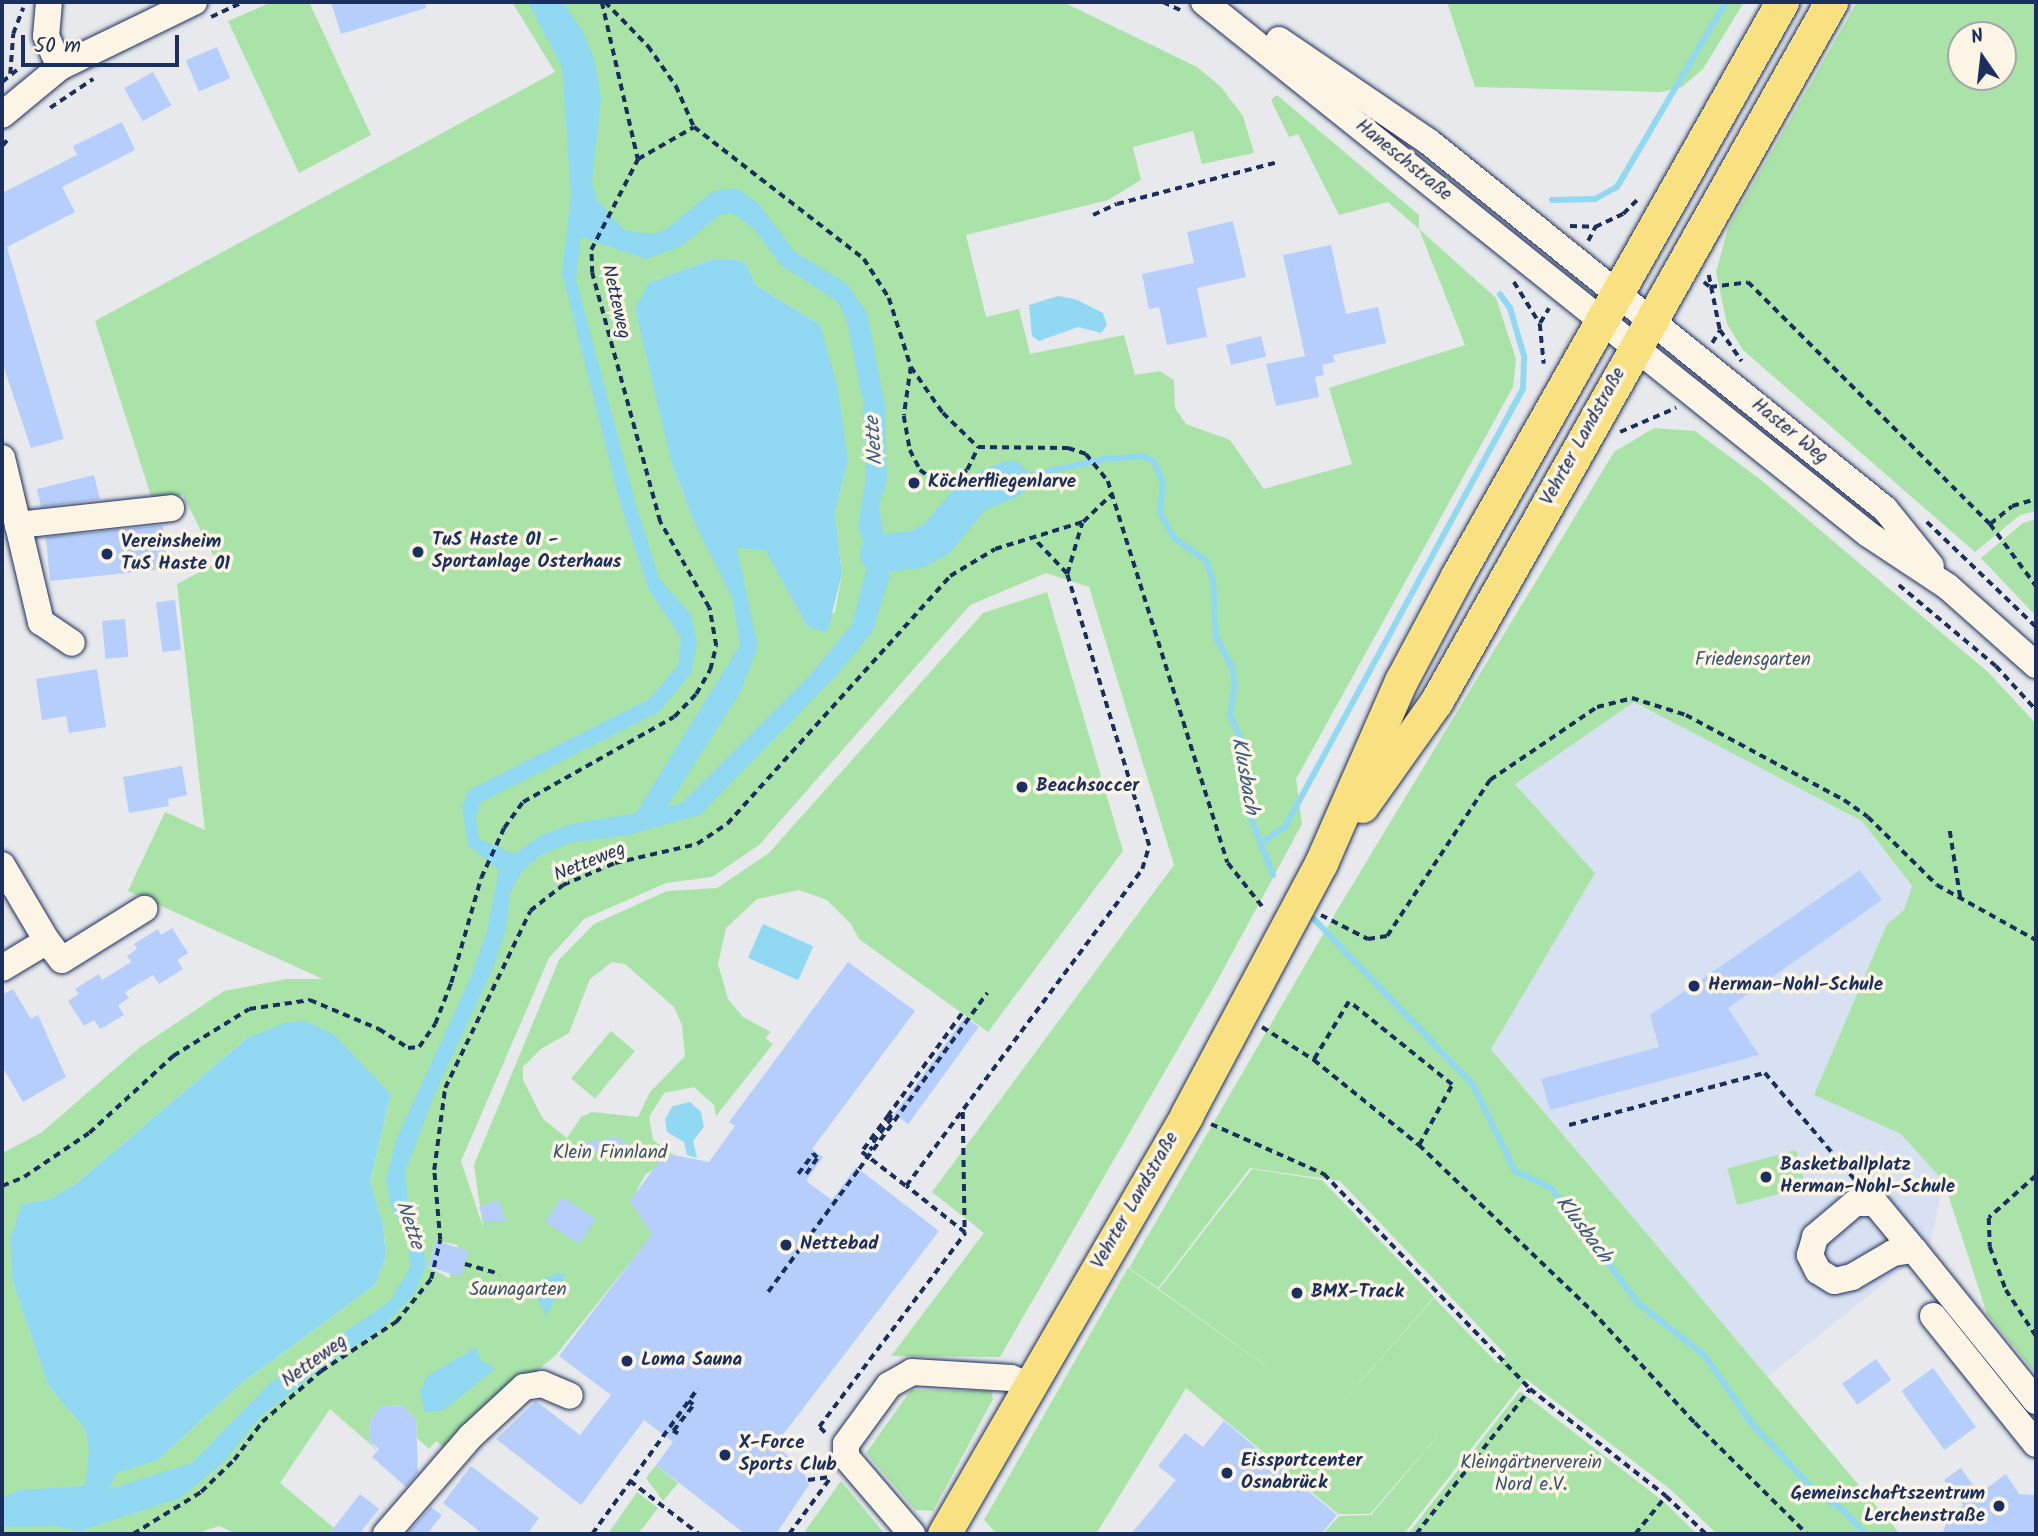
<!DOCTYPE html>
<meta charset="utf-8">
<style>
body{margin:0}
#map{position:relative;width:2038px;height:1536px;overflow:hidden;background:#e7e9ec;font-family:Kalam,sans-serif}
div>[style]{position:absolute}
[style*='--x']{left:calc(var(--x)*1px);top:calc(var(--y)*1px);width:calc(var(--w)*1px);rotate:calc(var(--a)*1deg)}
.built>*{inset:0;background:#d8e1f1}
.green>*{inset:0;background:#aae3a7;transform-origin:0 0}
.water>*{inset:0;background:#91d9f2;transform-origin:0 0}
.stream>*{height:6px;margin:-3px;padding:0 3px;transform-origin:3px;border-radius:3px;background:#91d9f2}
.river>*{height:38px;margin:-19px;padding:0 19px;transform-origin:19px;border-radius:19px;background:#91d9f2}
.building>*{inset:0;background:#b6cefc;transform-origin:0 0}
.path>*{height:3.5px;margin-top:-1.75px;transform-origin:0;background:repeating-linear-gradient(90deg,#1b2f5e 0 7px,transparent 0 12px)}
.roads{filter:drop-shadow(0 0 2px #1b2f5e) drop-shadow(0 0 2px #1b2f5e)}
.minor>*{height:26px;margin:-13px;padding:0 13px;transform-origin:13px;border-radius:13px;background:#fcf5e5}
.major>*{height:33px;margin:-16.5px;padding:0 16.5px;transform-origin:16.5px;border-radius:16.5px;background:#f9e181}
.path-bridge>*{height:3.5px;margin-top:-1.75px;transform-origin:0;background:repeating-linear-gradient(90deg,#1b2f5e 0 7px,transparent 0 12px)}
.dots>*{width:19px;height:19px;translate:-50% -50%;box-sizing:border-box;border:4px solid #fcf5e5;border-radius:50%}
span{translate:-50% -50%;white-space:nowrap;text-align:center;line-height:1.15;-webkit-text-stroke:7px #fcf5e5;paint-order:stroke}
.street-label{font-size:19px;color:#1b2f5e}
.poi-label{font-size:19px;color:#1b2f5e;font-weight:700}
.left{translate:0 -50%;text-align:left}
.right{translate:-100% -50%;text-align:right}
.park-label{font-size:19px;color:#38536d}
.water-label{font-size:21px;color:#385a83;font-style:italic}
.frame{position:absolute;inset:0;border:4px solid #1b2f5e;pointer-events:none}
.north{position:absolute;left:1947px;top:21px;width:70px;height:70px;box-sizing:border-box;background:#fcf5e5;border:2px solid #a2a6af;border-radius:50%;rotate:346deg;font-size:19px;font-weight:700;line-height:28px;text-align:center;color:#1b2f5e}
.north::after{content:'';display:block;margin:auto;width:24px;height:32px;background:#1b2f5e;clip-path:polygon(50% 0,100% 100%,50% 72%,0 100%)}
.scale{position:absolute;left:21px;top:35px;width:158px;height:32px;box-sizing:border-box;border:4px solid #1b2f5e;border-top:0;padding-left:9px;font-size:21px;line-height:24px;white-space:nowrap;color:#1b2f5e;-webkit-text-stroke:5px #fcf5e5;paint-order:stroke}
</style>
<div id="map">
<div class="built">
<div style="clip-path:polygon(1634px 702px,1862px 821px,1912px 887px,1904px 910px,1887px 924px,1814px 1095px,1901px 1134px,1944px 1182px,1929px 1247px,1767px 1377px,1491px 1048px,1595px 873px,1515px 783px)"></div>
</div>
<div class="green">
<div style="clip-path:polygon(272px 2px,309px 2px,371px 135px,299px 173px,228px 21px)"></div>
<div style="clip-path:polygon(evenodd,512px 2px,1063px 2px,1197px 67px,1221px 87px,1243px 116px,1254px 153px,1202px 164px,1193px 131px,1133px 147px,1141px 180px,1108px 200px,966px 235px,986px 317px,1019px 309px,1030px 354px,1124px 335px,1135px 375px,1160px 371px,1174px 380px,1175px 408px,1186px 424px,1230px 440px,1264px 489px,1352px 464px,1329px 388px,1465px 345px,1419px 229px,1388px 202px,1339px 215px,1298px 134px,1289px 137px,1271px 100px,1277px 95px,1419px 215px,1419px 229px,1496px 298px,1516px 359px,1513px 387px,1296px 779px,1302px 824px,1216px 983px,1000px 1357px,891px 1356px,984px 1233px,932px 1192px,1174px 865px,1089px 587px,1046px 573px,970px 605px,759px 845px,712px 877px,666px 883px,584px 919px,549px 958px,461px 1161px,483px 1227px,474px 1165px,559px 960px,594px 924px,667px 891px,717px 888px,769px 853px,983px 613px,1047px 592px,1123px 851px,988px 1032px,859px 939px,851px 924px,827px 900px,799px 890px,757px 899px,726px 928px,718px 964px,728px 999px,743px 1017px,771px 1032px,765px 1038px,773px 1044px,716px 1116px,714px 1105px,694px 1087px,664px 1093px,649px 1117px,653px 1140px,674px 1155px,645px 1175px,637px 1190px,636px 1209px,660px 1225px,556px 1355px,444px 1448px,436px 1441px,429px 1449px,417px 1438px,416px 1419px,401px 1405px,382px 1406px,369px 1421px,370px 1441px,378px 1451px,330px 1409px,280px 1483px,334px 1528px,327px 1534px,232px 1532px,219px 1526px,195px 1534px,2px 1534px,2px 1153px,41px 1133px,139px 1048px,224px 991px,287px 979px,323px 979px,128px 891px,165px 812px,205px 830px,177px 584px,217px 563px,183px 495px,152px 499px,95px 321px,555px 72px,512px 2px,712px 259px,746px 264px,756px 285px,820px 325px,848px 460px,835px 513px,842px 574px,835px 612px,807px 626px,765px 549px,745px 547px,713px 552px,693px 520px,672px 464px,649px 283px,712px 259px,512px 2px,612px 962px,625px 964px,674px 1007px,682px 1025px,685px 1056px,650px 1092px,638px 1117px,592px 1112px,581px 1117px,567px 1138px,543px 1119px,523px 1080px,523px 1067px,541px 1049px,569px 1033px,590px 979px,612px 962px,512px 2px,247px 1038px,368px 1073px,391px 1094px,370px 1183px,383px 1224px,386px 1257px,375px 1285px,243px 1382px,158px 1460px,86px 1431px,48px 1385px,13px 1283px,22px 1204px,50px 1199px,78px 1182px,247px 1038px,512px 2px,436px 1241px,458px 1245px,449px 1278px,428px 1267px,436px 1241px)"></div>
<div style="clip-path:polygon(1447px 2px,1744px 2px,1703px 69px,1682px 87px,1661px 92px,1475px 87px)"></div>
<div style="clip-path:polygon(evenodd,1857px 2px,2036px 2px,2036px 511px,2020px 515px,1975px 552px,1743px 350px,1727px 324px,1716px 272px,1728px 228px,1857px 2px,1961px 35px,2003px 35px,2003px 77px,1961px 77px,1961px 35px)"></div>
<div style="clip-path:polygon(1654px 428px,1695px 431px,1761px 480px,1989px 673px,2036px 724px,2036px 1374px,1987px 1314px,1944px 1182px,1901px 1134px,1814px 1095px,1887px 924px,1904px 910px,1912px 886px,1862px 821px,1634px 702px,1515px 784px,1595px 873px,1491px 1049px,1900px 1534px,1717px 1534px,1671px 1490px,1526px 1379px,1404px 1534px,1323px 1534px,1339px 1516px,1371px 1515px,1440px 1433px,1370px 1514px,1338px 1514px,1186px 1388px,1096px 1534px,997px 1534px,984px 1520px,1128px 1268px,1284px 1379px,1159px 1289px,1252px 1169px,1322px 1180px,1434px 1297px,1332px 1414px,1434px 1298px,1498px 1364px,1506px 1355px,1340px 1181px,1250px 1168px,1158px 1288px,1129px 1268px,1336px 912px,1614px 452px)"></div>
<div style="clip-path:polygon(2036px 519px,2036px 616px,1981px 558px,2023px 523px)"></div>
<div style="left:611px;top:1031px;width:31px;height:62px;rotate:40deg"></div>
<div style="left:1796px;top:1150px;width:38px;height:71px;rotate:75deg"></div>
<div style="clip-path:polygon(911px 1390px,991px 1391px,993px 1399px,933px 1511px,915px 1510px,866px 1453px)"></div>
<div style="clip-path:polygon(1520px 1391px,1663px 1501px,1697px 1534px,1408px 1534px)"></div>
<div style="clip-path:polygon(656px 1465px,678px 1483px,663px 1501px,646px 1478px)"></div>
<div style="clip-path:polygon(841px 1481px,885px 1534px,803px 1534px)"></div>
<div style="clip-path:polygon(637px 1492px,658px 1508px,638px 1534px,608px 1534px)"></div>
</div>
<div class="water">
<div style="clip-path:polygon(evenodd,528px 2px,562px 2px,583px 31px,595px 62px,601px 99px,592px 181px,597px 200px,624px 230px,651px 234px,665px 230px,713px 191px,736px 188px,759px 204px,795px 252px,847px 284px,867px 313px,885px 404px,887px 479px,879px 505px,890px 575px,873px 631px,837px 675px,700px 815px,628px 835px,570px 843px,543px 854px,522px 871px,510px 893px,506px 928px,494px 966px,435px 1093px,405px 1172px,408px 1203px,422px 1234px,426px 1265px,415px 1293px,381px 1329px,323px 1366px,259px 1418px,223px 1463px,180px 1498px,80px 1531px,55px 1526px,3px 1527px,2px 1498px,19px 1490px,85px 1486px,89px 1453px,86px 1431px,48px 1385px,13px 1283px,10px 1240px,22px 1204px,50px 1199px,78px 1182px,247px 1038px,285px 1023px,306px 1021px,333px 1034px,391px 1094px,370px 1182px,383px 1224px,386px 1257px,375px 1285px,243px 1382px,158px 1460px,116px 1473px,110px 1489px,192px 1463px,271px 1382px,390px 1301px,410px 1268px,410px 1240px,391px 1207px,386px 1179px,397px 1138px,470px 979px,487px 931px,499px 870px,468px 845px,462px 807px,469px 790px,649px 699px,678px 665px,681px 638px,649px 590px,621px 506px,562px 273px,571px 195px,562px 67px,528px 2px,732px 213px,753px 228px,782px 266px,838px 302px,847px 322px,863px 401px,866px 476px,858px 527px,869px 560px,852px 624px,811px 674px,682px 803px,667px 807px,740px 693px,758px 647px,737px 548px,765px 550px,807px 626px,827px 633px,842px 574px,835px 513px,848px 460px,837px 384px,820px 325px,756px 285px,746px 264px,737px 260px,712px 259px,649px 283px,635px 308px,672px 464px,693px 520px,732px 597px,740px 645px,636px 813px,572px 824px,543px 834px,514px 854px,478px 838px,476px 817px,480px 803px,659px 712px,691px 673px,697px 642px,691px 615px,659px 578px,635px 501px,576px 279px,581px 237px,646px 259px,680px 247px,720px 215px,732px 213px)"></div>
<div style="clip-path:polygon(1058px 296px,1075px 299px,1103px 313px,1107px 325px,1101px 333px,1078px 327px,1039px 341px,1032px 336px,1029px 305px)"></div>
<div style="left:763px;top:924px;width:55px;height:37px;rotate:24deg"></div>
<div style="clip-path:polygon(690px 1102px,701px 1112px,704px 1127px,693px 1141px,697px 1158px,687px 1155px,684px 1142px,667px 1132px,665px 1119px,673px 1106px)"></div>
<div style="clip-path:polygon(557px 1273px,565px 1274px,547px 1316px,535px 1295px,542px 1280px)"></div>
<div style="clip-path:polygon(477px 1347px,481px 1361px,496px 1368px,444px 1410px,424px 1412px,420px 1391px,427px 1376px)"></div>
</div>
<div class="stream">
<div style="--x:1552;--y:200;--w:43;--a:-1.3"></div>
<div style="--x:1595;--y:199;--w:25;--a:-29"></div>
<div style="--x:1617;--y:187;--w:215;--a:-59.5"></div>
<div style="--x:1009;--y:480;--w:97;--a:-12.5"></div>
<div style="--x:1104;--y:459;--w:40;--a:-4.3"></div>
<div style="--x:1144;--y:456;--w:12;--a:31"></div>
<div style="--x:1154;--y:462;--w:22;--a:66"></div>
<div style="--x:1163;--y:482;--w:30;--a:96"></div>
<div style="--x:1160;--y:512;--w:30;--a:62"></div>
<div style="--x:1174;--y:538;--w:39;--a:35"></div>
<div style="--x:1206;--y:560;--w:22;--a:72"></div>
<div style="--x:1213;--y:581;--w:56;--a:86.9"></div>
<div style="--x:1216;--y:637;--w:34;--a:62"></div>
<div style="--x:1232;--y:667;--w:19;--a:81"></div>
<div style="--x:1235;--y:686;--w:29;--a:100"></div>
<div style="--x:1230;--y:715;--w:30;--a:66"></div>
<div style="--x:1242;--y:742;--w:66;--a:85.7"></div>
<div style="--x:1247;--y:808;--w:72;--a:68.8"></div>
<div style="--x:1261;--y:843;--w:29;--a:-34"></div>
<div style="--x:1285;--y:827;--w:499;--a:-61.5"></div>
<div style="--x:1523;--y:388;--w:32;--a:-88"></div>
<div style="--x:1524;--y:356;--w:50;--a:-106.3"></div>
<div style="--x:1510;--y:308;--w:17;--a:-126"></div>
<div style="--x:1314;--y:919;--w:230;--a:46.2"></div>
<div style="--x:1473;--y:1085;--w:96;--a:64"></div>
<div style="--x:1515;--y:1171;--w:40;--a:25"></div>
<div style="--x:1551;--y:1188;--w:146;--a:52.8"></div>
<div style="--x:1639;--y:1304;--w:84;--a:38.2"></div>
<div style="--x:1705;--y:1356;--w:83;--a:55.3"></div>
<div style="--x:1752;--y:1424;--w:92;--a:46.8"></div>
<div style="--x:1815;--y:1491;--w:32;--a:34"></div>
<div style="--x:1842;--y:1509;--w:34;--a:47"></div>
</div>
<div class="river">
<div style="--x:879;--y:554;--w:38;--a:-7"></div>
<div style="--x:917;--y:549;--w:22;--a:-27"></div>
<div style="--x:937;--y:539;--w:58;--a:-50.6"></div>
<div style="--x:974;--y:494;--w:38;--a:-22"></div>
</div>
<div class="building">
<div style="clip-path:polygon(331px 2px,425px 2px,426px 8px,341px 34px)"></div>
<div style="left:217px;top:47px;width:34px;height:34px;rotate:67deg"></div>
<div style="left:153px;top:72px;width:38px;height:33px;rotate:61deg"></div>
<div style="clip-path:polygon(122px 122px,135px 150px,62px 187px,75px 212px,7px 247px,64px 439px,31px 448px,2px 362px,2px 193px,77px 155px,73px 146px)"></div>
<div style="clip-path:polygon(1233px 221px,1246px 277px,1197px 288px,1207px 337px,1167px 345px,1159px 307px,1149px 309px,1142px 274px,1194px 263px,1187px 232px)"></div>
<div style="clip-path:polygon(1331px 245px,1346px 314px,1378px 307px,1386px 343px,1333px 355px,1335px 362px,1322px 365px,1324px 375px,1315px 377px,1319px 397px,1276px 406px,1266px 364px,1305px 356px,1283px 255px)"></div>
<div style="left:1261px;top:336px;width:21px;height:36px;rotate:76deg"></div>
<div style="clip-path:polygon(94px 475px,100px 499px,41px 507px,37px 489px)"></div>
<div style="left:163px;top:525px;width:44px;height:118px;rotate:84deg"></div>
<div style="left:175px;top:600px;width:50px;height:19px;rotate:83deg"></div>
<div style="left:125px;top:619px;width:38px;height:23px;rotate:85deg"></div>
<div style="clip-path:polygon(97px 669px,106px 727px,69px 733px,66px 716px,42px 720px,36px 679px)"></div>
<div style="clip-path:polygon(182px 766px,187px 795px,168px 799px,169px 806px,129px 813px,123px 777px)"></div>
<div style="clip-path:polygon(1860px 870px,1882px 900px,1728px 1008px,1759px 1055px,1550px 1110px,1541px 1079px,1659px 1047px,1650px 1015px)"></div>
<div style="clip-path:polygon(172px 928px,188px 953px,177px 960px,183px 969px,159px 984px,153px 975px,125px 992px,129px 998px,118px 1005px,124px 1015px,100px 1029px,94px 1020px,84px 1026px,68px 1001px,79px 994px,75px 989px,99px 974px,102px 980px,131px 962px,127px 956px,137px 949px,134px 944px,158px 929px,161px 935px)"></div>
<div style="clip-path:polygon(848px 962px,915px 1011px,812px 1149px,823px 1157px,806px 1181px,832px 1200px,856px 1167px,939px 1231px,775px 1445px,802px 1468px,809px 1485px,776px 1534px,745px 1534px,656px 1465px,673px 1442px,644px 1420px,581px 1505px,496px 1439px,536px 1401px,580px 1435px,611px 1395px,559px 1356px,652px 1234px,630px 1201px,660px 1160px,674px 1155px,709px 1162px,735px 1126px,729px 1122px)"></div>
<div style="clip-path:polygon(13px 989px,31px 1019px,38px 1015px,66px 1077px,23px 1102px,2px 1066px,2px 995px)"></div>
<div style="left:965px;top:1017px;width:17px;height:120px;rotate:36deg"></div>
<div style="clip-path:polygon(616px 1137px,627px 1144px,620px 1156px,611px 1157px,580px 1144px)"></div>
<div style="left:562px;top:1197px;width:40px;height:30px;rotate:33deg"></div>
<div style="clip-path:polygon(498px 1200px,507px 1222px,484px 1221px,479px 1207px)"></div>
<div style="left:436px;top:1241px;width:34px;height:27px;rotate:17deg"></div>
<div style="left:1876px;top:1359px;width:26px;height:42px;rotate:54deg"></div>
<div style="left:1933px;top:1368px;width:73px;height:39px;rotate:54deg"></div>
<div style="clip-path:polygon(401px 1405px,416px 1419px,418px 1473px,406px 1487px,372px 1457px,379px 1449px,370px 1441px,369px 1421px,382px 1406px)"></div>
<div style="clip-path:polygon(1224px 1421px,1337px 1515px,1321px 1534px,1131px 1534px,1176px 1480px,1158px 1466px,1185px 1433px,1203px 1447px)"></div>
<div style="clip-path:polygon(471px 1466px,539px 1518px,527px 1534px,483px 1534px,443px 1503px)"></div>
<div style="clip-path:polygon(1961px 1468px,1979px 1494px,2006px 1474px,2019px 1494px,2036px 1495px,2036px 1534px,1942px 1534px,1950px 1515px,1963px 1505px,1944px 1480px)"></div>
<div style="clip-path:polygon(360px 1494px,379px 1509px,359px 1534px,329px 1534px)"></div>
<div style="clip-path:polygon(431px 1507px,442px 1515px,427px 1534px,407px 1534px)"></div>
</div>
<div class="path">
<div style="--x:602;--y:2;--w:161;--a:77.1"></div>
<div style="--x:605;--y:2;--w:62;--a:45.7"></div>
<div style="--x:648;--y:46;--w:49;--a:55"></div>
<div style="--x:676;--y:86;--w:45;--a:66.3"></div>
<div style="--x:694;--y:127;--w:215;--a:37.8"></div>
<div style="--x:864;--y:259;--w:46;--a:57.3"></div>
<div style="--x:889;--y:298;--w:72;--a:72.3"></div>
<div style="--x:911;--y:367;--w:56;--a:55.2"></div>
<div style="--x:943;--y:413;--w:49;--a:44.2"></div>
<div style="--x:978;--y:447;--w:90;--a:0.6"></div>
<div style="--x:1068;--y:448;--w:19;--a:18"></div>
<div style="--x:1086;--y:454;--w:35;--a:51"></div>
<div style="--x:1108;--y:481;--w:400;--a:72.6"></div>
<div style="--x:1228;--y:863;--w:60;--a:51.8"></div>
<div style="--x:1163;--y:2;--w:23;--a:25"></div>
<div style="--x:211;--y:17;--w:35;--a:-25"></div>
<div style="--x:10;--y:74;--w:40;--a:-85.7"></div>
<div style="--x:13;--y:34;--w:28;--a:-69"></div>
<div style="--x:2;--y:82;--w:19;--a:-39"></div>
<div style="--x:50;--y:108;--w:52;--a:-34"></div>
<div style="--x:2;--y:146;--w:12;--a:-48"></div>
<div style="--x:1093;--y:215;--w:26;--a:-25"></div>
<div style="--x:1117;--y:204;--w:166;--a:-14.6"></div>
<div style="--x:1570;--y:226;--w:25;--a:2"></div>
<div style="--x:1595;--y:227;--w:31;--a:-25"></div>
<div style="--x:1623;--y:214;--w:20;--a:-45"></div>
<div style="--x:1588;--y:241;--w:16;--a:-63"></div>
<div style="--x:1709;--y:275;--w:56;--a:78.7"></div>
<div style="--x:1720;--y:330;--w:38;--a:55"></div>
<div style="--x:1514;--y:282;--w:49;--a:58.2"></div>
<div style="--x:1540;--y:324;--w:40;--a:84.3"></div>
<div style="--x:1704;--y:282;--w:8;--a:40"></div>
<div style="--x:1710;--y:287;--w:38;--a:-7"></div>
<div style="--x:1748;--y:282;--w:342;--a:45"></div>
<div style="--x:1990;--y:524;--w:77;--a:53.4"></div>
<div style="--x:1540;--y:323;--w:17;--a:-59"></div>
<div style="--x:1712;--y:343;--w:15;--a:-58"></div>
<div style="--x:911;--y:367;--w:49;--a:98.1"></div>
<div style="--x:904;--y:416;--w:35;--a:80"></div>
<div style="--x:910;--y:450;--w:22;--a:63"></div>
<div style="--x:920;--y:470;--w:19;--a:36"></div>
<div style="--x:935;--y:481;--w:19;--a:-3"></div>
<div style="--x:954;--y:480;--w:16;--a:-38"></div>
<div style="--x:967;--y:470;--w:25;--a:-64"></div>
<div style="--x:1620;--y:432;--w:61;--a:-23.2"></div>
<div style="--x:1927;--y:522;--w:151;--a:43.9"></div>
<div style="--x:1990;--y:524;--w:28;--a:-39"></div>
<div style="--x:2012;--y:506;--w:25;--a:-16"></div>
<div style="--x:1067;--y:574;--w:53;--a:-73.6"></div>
<div style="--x:1899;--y:585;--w:126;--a:39.9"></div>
<div style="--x:1996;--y:666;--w:59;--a:47.7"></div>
<div style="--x:1950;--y:831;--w:71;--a:81.1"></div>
<div style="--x:1321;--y:915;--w:53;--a:27.1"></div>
<div style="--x:1368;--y:939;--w:19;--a:-9"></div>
<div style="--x:1387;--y:936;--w:187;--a:-56.6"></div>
<div style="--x:1490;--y:780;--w:130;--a:-34.3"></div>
<div style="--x:1597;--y:707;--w:36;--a:-14"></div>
<div style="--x:1632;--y:698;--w:57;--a:17.5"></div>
<div style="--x:1686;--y:715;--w:179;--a:28.3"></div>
<div style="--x:1844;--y:800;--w:29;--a:35"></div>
<div style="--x:1868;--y:817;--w:97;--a:44.6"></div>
<div style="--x:1937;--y:885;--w:113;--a:29.1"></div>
<div style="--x:962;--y:1014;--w:125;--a:125.9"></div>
<div style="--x:889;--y:1115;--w:4;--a:45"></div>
<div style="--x:892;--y:1118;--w:36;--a:127"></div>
<div style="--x:870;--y:1147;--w:4;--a:45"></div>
<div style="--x:873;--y:1150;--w:194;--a:-54"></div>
<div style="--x:1262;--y:1027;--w:62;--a:32.4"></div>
<div style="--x:963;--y:1112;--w:121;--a:89.1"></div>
<div style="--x:889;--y:1115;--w:46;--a:126.1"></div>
<div style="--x:862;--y:1152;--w:56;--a:37.7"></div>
<div style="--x:1211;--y:1124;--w:124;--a:23.9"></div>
<div style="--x:1324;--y:1174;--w:298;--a:46.2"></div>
<div style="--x:1530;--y:1389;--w:173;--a:38.2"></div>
<div style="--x:1666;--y:1496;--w:55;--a:43.5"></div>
<div style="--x:1569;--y:1125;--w:203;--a:-14.9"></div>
<div style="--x:1765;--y:1073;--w:140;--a:49.9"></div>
<div style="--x:1419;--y:1145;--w:68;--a:-61.2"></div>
<div style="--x:1452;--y:1085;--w:132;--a:-141.1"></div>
<div style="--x:1349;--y:1002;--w:68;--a:121.1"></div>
<div style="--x:1314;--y:1060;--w:135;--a:39"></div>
<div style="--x:1419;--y:1145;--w:240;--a:43.8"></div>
<div style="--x:1592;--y:1311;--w:152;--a:47.4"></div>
<div style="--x:1695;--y:1423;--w:158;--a:44.7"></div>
<div style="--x:798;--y:1174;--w:25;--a:-53"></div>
<div style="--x:806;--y:1174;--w:19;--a:-55"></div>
<div style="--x:817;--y:1158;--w:6;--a:-135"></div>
<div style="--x:2036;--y:1176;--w:63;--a:138.2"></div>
<div style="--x:1989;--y:1218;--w:29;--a:88"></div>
<div style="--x:1990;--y:1247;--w:46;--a:69.6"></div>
<div style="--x:2006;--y:1290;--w:55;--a:56.9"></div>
<div style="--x:2;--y:1186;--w:24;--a:-22"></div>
<div style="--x:24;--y:1177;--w:78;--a:-34.1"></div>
<div style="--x:89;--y:1133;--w:114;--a:-42.5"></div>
<div style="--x:173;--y:1056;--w:89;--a:-31.7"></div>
<div style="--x:249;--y:1009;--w:62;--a:-8.4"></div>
<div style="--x:310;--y:1000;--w:75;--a:22.8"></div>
<div style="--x:379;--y:1029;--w:35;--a:33"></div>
<div style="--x:408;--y:1048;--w:11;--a:-5"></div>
<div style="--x:419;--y:1047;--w:28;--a:-55"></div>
<div style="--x:435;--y:1024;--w:44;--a:-68.7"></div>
<div style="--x:451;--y:983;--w:109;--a:-74.1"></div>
<div style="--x:481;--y:878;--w:55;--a:-65.3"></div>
<div style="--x:504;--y:828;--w:32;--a:-54"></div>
<div style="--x:523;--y:802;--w:173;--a:-29.4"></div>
<div style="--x:674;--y:717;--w:32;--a:-46"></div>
<div style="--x:696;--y:694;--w:28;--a:-60"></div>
<div style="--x:710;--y:670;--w:25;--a:-76"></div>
<div style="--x:716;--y:646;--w:39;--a:-100"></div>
<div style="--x:709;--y:608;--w:99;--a:-119.7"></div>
<div style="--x:660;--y:522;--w:258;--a:-105.3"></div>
<div style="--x:592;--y:273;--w:23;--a:-92"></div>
<div style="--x:591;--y:250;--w:102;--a:-62.7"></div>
<div style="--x:638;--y:159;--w:64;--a:-29.7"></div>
<div style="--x:465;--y:1264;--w:36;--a:16"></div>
<div style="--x:768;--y:1292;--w:153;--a:-53.5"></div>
<div style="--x:825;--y:1433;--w:8;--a:-135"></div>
<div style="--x:819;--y:1427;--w:243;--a:-53"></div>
<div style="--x:965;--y:1233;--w:75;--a:-141.5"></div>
<div style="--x:906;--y:1186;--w:395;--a:-53.3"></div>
<div style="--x:1142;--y:869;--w:24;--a:-73"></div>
<div style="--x:1149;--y:846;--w:284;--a:-106.8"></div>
<div style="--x:1067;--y:574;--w:47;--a:-133.3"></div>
<div style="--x:678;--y:1434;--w:6;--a:-149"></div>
<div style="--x:673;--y:1431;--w:33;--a:-52"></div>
<div style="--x:693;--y:1405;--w:6;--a:-141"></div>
<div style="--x:808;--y:1480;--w:22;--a:-8"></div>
<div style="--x:630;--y:1481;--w:87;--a:37.5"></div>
<div style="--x:133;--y:1534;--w:80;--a:-31.7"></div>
<div style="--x:201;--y:1492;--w:46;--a:-44.1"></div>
<div style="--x:234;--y:1460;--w:47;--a:-53.6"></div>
<div style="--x:262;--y:1422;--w:78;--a:-40.8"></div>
<div style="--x:321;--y:1371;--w:90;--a:-33.2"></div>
<div style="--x:396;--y:1322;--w:55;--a:-50.9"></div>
<div style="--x:431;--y:1279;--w:40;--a:-77"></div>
<div style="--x:440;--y:1240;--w:70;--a:-94.9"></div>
<div style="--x:434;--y:1170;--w:83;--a:-82.4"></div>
<div style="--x:445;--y:1088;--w:196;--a:-64.3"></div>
<div style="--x:530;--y:911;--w:42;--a:-38.2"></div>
<div style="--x:563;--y:885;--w:56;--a:-22.9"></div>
<div style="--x:615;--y:863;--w:84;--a:-13"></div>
<div style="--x:697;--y:844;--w:36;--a:-34"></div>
<div style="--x:727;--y:824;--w:334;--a:-48"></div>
<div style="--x:950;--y:576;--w:52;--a:-31"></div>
<div style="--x:995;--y:549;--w:92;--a:-17.1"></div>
<div style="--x:1083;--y:522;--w:39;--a:-44"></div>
<div style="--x:592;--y:1534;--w:180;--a:-54"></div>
<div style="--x:789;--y:1534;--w:71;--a:-53.6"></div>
<div style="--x:1416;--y:1534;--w:184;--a:-51.8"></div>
<div style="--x:1635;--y:1534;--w:49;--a:-50.8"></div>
</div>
<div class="roads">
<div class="minor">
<div style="--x:49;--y:2;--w:34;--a:95"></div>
<div style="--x:46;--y:36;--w:34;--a:66"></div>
<div style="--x:1204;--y:2;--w:851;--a:38.7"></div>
<div style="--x:1868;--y:534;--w:95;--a:33.4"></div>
<div style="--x:1947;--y:586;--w:119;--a:41.6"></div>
<div style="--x:1279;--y:40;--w:181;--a:34.2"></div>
<div style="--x:1429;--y:142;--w:585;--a:38.83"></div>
<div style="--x:1885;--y:509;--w:73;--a:51.1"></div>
<div style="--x:2;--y:115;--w:75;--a:-39.6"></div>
<div style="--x:60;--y:67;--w:149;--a:-25.9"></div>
<div style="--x:2;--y:458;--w:69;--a:76.6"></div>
<div style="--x:18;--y:525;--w:154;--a:-6.3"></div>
<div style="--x:18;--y:525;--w:100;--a:76.7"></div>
<div style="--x:41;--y:622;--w:37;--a:34"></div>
<div style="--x:2;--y:865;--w:88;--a:59.4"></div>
<div style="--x:47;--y:941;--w:52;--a:149"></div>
<div style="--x:47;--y:941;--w:24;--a:52"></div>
<div style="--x:62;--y:960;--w:97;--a:-31.9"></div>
<div style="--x:1914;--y:1250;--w:21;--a:172"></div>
<div style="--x:1893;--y:1253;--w:48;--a:149.7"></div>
<div style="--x:1852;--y:1277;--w:18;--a:167"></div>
<div style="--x:1834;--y:1281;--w:19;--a:-148"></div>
<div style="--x:1818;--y:1271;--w:18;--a:-117"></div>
<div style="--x:1810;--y:1255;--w:19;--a:-74"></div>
<div style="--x:1815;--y:1237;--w:52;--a:-40.4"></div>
<div style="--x:1855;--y:1203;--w:20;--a:0"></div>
<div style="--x:1875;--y:1203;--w:61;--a:50.3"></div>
<div style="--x:1914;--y:1250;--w:194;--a:51.1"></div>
<div style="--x:1933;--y:1316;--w:164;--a:51.2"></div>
<div style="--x:386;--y:1534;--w:130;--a:-49.1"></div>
<div style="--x:471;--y:1436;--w:72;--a:-42.8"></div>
<div style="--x:524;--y:1387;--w:18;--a:-9"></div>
<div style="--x:542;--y:1384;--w:30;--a:23"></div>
<div style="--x:912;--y:1534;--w:101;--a:-130.6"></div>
<div style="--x:846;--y:1457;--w:13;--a:-90"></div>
<div style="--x:846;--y:1444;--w:73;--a:-53.9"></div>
<div style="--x:889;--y:1385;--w:26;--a:-29"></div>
<div style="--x:912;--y:1372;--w:99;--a:3.5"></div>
<div style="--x:1011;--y:1378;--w:20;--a:24"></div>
</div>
<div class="major">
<div style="--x:1362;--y:806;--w:128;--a:-54.6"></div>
<div style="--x:1436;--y:702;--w:804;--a:-60.56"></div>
<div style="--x:944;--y:1534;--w:485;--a:-59.9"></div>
<div style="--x:1187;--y:1114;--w:285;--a:-61.9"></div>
<div style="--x:1321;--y:863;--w:199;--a:-66.3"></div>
<div style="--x:1401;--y:681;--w:119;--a:-61.9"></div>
<div style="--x:1457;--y:576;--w:660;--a:-60.48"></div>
</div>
</div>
<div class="path-bridge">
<div style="--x:859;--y:1169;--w:24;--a:-54"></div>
</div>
<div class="dots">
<div style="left:914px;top:483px;background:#1b2f5e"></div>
<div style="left:418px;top:552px;background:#1b2f5e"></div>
<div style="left:107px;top:554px;background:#1b2f5e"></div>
<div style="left:1022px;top:787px;background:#1b2f5e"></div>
<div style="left:1694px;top:986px;background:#1b2f5e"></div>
<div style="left:1766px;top:1177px;background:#1b2f5e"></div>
<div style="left:786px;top:1245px;background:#1b2f5e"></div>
<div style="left:1297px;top:1293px;background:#1b2f5e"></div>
<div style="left:627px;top:1361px;background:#1b2f5e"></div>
<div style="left:725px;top:1455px;background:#1b2f5e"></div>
<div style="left:1227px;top:1473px;background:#1b2f5e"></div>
<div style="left:1999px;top:1506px;background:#1b2f5e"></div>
</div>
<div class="street-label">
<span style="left:1403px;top:161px;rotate:39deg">Haneschstraße</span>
<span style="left:615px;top:302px;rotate:77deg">Netteweg</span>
<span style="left:1789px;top:432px;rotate:39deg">Haster Weg</span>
<span style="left:1584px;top:437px;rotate:-61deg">Vehrter Landstraße</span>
<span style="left:590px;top:863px;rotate:-22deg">Netteweg</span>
<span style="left:1136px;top:1201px;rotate:-60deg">Vehrter Landstraße</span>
<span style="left:315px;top:1362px;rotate:-36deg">Netteweg</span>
</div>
<div class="poi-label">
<span class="left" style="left:928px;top:483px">Köcherfliegenlarve</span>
<span class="left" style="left:432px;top:552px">TuS Haste 01 -<br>Sportanlage Osterhaus</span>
<span class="left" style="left:121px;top:554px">Vereinsheim<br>TuS Haste 01</span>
<span class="left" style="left:1036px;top:787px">Beachsoccer</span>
<span class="left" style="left:1708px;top:986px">Herman-Nohl-Schule</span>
<span class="left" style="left:1780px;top:1177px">Basketballplatz<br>Herman-Nohl-Schule</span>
<span class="left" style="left:800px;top:1245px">Nettebad</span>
<span class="left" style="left:1311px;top:1293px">BMX-Track</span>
<span class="left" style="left:641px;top:1361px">Loma Sauna</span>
<span class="left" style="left:739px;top:1455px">X-Force<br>Sports Club</span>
<span class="left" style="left:1241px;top:1473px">Eissportcenter<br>Osnabrück</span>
<span class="right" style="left:1985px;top:1506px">Gemeinschaftszentrum<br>Lerchenstraße</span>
</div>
<div class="park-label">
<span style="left:1753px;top:661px">Friedensgarten</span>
<span style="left:610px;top:1154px">Klein Finnland</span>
<span style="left:518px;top:1291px">Saunagarten</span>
<span style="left:1531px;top:1475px">Kleingärtnerverein<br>Nord e.V.</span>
</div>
<div class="water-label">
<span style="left:875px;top:441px;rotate:-94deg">Nette</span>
<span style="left:1244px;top:776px;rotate:80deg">Klusbach</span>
<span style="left:409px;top:1225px;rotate:71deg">Nette</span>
<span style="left:1583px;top:1230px;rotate:53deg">Klusbach</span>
</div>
<div class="frame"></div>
<div class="north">N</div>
<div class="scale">50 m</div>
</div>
